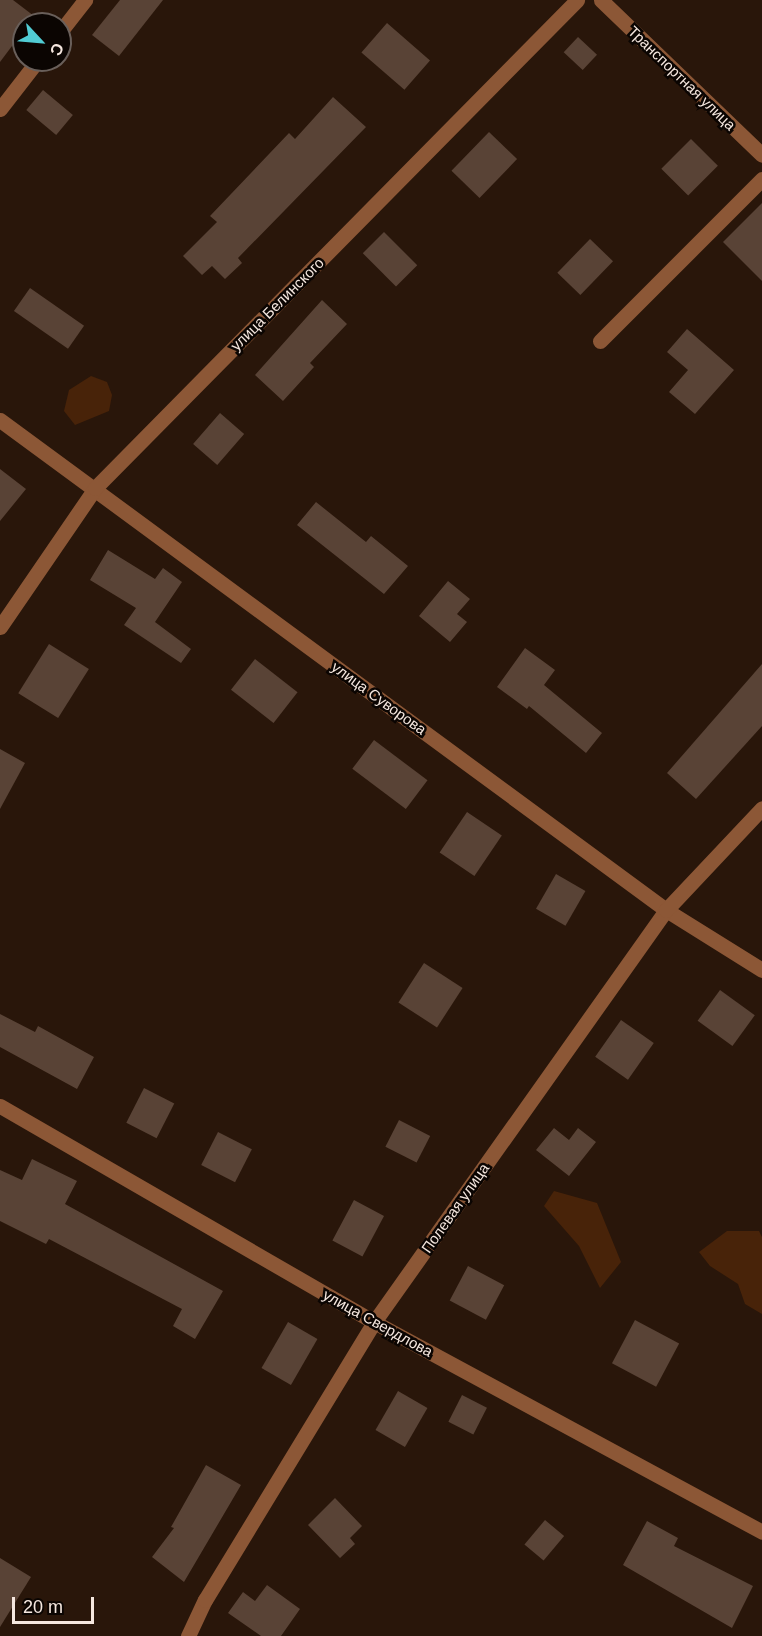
<!DOCTYPE html>
<meta charset="utf-8">
<style>
body{margin:0}
#map{position:relative;width:762px;height:1636px;overflow:hidden;background:#29160a;font-family:Helvetica,sans-serif}
div>[style]{position:absolute}
[style*='--x']{left:calc(var(--x)*1px);top:calc(var(--y)*1px);width:calc(var(--w)*1px);rotate:calc(var(--a)*1deg)}
.green>*{inset:0;background:#482309}
.building>*{inset:0;background:#594336;transform-origin:0 0}
.service>*{height:15px;margin:-7.5px;padding:0 7.5px;transform-origin:7.5px;border-radius:7.5px;background:#8c5736}
.minor>*{height:15px;margin:-7.5px;padding:0 7.5px;transform-origin:7.5px;border-radius:7.5px;background:#8c5736}
span{translate:-50% -50%;white-space:nowrap;text-align:center;line-height:1.15;-webkit-text-stroke:5px #0b0502;paint-order:stroke}
.street-label{font-size:15px;color:#f5e7df}
.north{position:absolute;left:12px;top:12px;width:60px;height:60px;box-sizing:border-box;background:#0b0502;border:2px solid #695f5a;border-radius:50%;rotate:116deg;font-size:16px;font-weight:700;line-height:24px;text-align:center;color:#f5e7df}
.north::after{content:'';display:block;margin:auto;width:21px;height:27px;background:#51ccd4;clip-path:polygon(50% 0,100% 100%,50% 72%,0 100%)}
.scale{position:absolute;left:12px;top:1597px;width:82px;height:27px;box-sizing:border-box;border:3px solid #f5e7df;border-top:0;padding-left:8px;font-size:18px;line-height:21px;white-space:nowrap;color:#f5e7df;-webkit-text-stroke:4px #0b0502;paint-order:stroke}
</style>
<div id="map">
<div class="green">
<div style="clip-path:polygon(91px 376px,107px 382px,112px 395px,109px 411px,75px 425px,64px 411px,69px 390px)"></div>
<div style="clip-path:polygon(554px 1191px,597px 1203px,621px 1262px,600px 1288px,579px 1246px,544px 1206px)"></div>
<div style="clip-path:polygon(727px 1231px,759px 1231px,762px 1237px,762px 1314px,745px 1304px,738px 1284px,710px 1266px,699px 1252px)"></div>
</div>
<div class="building">
<div style="clip-path:polygon(0 0,13px 0,34px 16px,24px 24px,24px 30px,0 62px)"></div>
<div style="clip-path:polygon(120px 0,163px 0,119px 56px,92px 35px)"></div>
<div style="left:387px;top:23px;width:57px;height:39px;rotate:41deg"></div>
<div style="left:578px;top:37px;width:26px;height:21px;rotate:43deg"></div>
<div style="left:43px;top:90px;width:39px;height:26px;rotate:40deg"></div>
<div style="clip-path:polygon(333px 97px,366px 127px,238px 258px,242px 263px,225px 279px,212px 266px,202px 275px,183px 256px,217px 222px,210px 216px,289px 133px,295px 139px)"></div>
<div style="left:489px;top:132px;width:39px;height:54px;rotate:44deg"></div>
<div style="left:691px;top:139px;width:38px;height:42px;rotate:45deg"></div>
<div style="clip-path:polygon(762px 203px,762px 281px,723px 242px)"></div>
<div style="left:384px;top:232px;width:47px;height:30px;rotate:45deg"></div>
<div style="left:590px;top:239px;width:32px;height:47px;rotate:44deg"></div>
<div style="left:30px;top:288px;width:66px;height:28px;rotate:35deg"></div>
<div style="clip-path:polygon(322px 300px,347px 324px,310px 363px,314px 367px,283px 401px,255px 375px)"></div>
<div style="clip-path:polygon(687px 329px,734px 370px,695px 414px,669px 392px,688px 370px,667px 352px)"></div>
<div style="left:220px;top:413px;width:32px;height:41px;rotate:41deg"></div>
<div style="clip-path:polygon(0 469px,26px 489px,0 521px)"></div>
<div style="clip-path:polygon(316px 502px,366px 542px,371px 536px,408px 566px,384px 594px,297px 525px)"></div>
<div style="clip-path:polygon(108px 550px,155px 579px,163px 568px,182px 582px,155px 622px,191px 649px,181px 663px,124px 625px,136px 608px,90px 580px)"></div>
<div style="clip-path:polygon(448px 581px,470px 599px,457px 614px,467px 622px,450px 642px,419px 616px)"></div>
<div style="left:49px;top:644px;width:47px;height:58px;rotate:32deg"></div>
<div style="clip-path:polygon(525px 648px,555px 670px,544px 685px,602px 733px,586px 753px,529px 706px,527px 709px,497px 687px)"></div>
<div style="left:255px;top:659px;width:54px;height:39px;rotate:38deg"></div>
<div style="clip-path:polygon(762px 664px,762px 726px,696px 799px,667px 773px)"></div>
<div style="left:374px;top:740px;width:67px;height:36px;rotate:37deg"></div>
<div style="clip-path:polygon(0 749px,25px 763px,0 809px)"></div>
<div style="left:467px;top:812px;width:42px;height:49px;rotate:34deg"></div>
<div style="left:556px;top:874px;width:34px;height:40px;rotate:30deg"></div>
<div style="left:424px;top:963px;width:46px;height:47px;rotate:33deg"></div>
<div style="left:720px;top:990px;width:43px;height:38px;rotate:36deg"></div>
<div style="clip-path:polygon(0 1014px,35px 1032px,38px 1026px,94px 1057px,77px 1089px,0 1047px)"></div>
<div style="left:621px;top:1020px;width:40px;height:45px;rotate:35deg"></div>
<div style="left:144px;top:1088px;width:34px;height:39px;rotate:27deg"></div>
<div style="left:399px;top:1120px;width:35px;height:30px;rotate:27deg"></div>
<div style="clip-path:polygon(554px 1128px,569px 1140px,578px 1128px,596px 1142px,569px 1176px,536px 1150px)"></div>
<div style="left:218px;top:1132px;width:38px;height:37px;rotate:27deg"></div>
<div style="clip-path:polygon(32px 1159px,77px 1181px,65px 1204px,223px 1291px,195px 1339px,173px 1326px,182px 1309px,49px 1239px,46px 1244px,0 1221px,0 1170px,22px 1180px)"></div>
<div style="left:354px;top:1200px;width:34px;height:46px;rotate:28deg"></div>
<div style="left:468px;top:1266px;width:41px;height:39px;rotate:28deg"></div>
<div style="left:635px;top:1320px;width:50px;height:49px;rotate:28deg"></div>
<div style="left:288px;top:1322px;width:34px;height:53px;rotate:30deg"></div>
<div style="left:398px;top:1391px;width:34px;height:45px;rotate:30deg"></div>
<div style="left:462px;top:1395px;width:28px;height:30px;rotate:27deg"></div>
<div style="clip-path:polygon(206px 1465px,241px 1485px,184px 1582px,152px 1557px,174px 1528px,171px 1527px)"></div>
<div style="clip-path:polygon(335px 1498px,362px 1526px,350px 1538px,355px 1544px,340px 1558px,308px 1525px)"></div>
<div style="left:545px;top:1520px;width:25px;height:32px;rotate:40deg"></div>
<div style="clip-path:polygon(647px 1521px,678px 1538px,674px 1546px,753px 1586px,732px 1628px,623px 1565px)"></div>
<div style="clip-path:polygon(0 1558px,31px 1577px,0 1627px)"></div>
<div style="clip-path:polygon(267px 1585px,300px 1609px,281px 1636px,261px 1636px,228px 1613px,243px 1592px,255px 1601px)"></div>
</div>
<div class="service">
<div style="--x:60;--y:32;--w:41;--a:-52"></div>
<div style="--x:0;--y:109;--w:62;--a:-52.2"></div>
<div style="--x:600;--y:341;--w:229;--a:-45"></div>
</div>
<div class="minor">
<div style="--x:601;--y:0;--w:223;--a:43.9"></div>
<div style="--x:0;--y:420;--w:827;--a:36.34"></div>
<div style="--x:666;--y:910;--w:113;--a:32"></div>
<div style="--x:0;--y:627;--w:168;--a:-55.6"></div>
<div style="--x:95;--y:488;--w:686;--a:-45.35"></div>
<div style="--x:0;--y:1106;--w:432;--a:30"></div>
<div style="--x:374;--y:1322;--w:441;--a:28.4"></div>
<div style="--x:188;--y:1636;--w:40;--a:-65"></div>
<div style="--x:205;--y:1600;--w:325;--a:-58.7"></div>
<div style="--x:374;--y:1322;--w:505;--a:-54.67"></div>
<div style="--x:666;--y:910;--w:140;--a:-46.7"></div>
</div>
<div class="street-label">
<span style="left:682px;top:78px;rotate:44deg">Транспортная улица</span>
<span style="left:277px;top:304px;rotate:-45deg">улица Белинского</span>
<span style="left:379px;top:698px;rotate:36deg">улица Суворова</span>
<span style="left:455px;top:1208px;rotate:-55deg">Полевая улица</span>
<span style="left:378px;top:1323px;rotate:29deg">улица Свердлова</span>
</div>
<div class="north">С</div>
<div class="scale">20 m</div>
</div>
